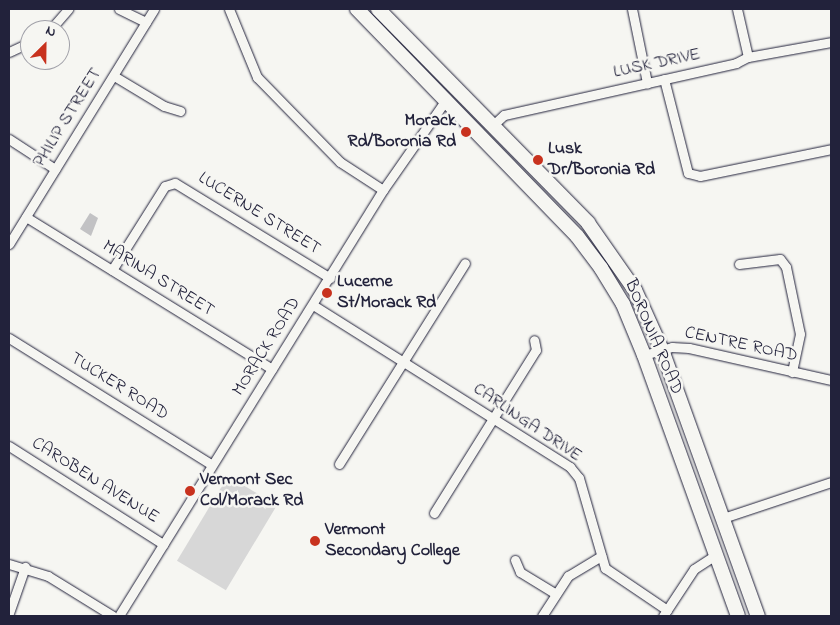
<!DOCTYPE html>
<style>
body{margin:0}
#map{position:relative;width:840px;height:625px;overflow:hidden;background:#f6f6f2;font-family:"Indie Flower",sans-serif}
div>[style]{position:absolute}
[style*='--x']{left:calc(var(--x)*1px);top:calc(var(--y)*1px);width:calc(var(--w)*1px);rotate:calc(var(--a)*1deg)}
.green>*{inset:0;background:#d7d7d7;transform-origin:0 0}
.building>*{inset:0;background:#c2c2c4}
.roads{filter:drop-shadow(0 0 1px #22223b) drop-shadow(0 0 1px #22223b)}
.street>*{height:9px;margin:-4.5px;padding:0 4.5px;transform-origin:4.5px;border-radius:4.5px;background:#f6f6f2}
.primary>*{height:14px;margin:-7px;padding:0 7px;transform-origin:7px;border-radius:7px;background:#f6f6f2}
.dots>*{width:14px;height:14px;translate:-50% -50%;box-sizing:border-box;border:2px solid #f6f6f2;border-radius:50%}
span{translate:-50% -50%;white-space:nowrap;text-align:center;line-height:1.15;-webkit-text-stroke:5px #f6f6f2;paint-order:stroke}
.street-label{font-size:18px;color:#22223b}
.poi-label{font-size:18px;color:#22223b;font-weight:700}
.right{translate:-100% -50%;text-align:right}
.left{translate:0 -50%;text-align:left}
.frame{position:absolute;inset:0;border:10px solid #22223b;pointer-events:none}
.north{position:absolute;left:20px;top:20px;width:50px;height:50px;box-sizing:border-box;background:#f6f6f2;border:1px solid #a1a1a9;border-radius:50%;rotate:23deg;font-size:14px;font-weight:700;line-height:20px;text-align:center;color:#22223b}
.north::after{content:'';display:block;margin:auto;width:18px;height:22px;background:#c8321e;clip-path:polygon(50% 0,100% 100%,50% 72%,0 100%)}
</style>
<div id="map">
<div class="green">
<div style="left:228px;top:476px;width:57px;height:99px;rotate:31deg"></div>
</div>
<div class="building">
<div style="clip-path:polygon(90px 213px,98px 218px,91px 236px,80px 229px)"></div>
</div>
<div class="roads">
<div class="street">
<div style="--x:119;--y:9;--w:30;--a:26"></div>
<div style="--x:229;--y:9;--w:74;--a:67.6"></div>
<div style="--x:257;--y:77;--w:119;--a:45.7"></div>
<div style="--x:340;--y:162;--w:51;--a:33.1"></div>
<div style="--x:632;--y:9;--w:76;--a:78.5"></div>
<div style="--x:737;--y:9;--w:49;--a:77.1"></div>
<div style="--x:50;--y:30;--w:28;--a:-49"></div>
<div style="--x:9;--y:52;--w:23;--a:-25"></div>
<div style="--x:114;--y:76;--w:58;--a:31"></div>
<div style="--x:164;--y:106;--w:17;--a:17"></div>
<div style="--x:664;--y:79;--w:97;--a:75.7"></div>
<div style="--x:688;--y:173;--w:12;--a:14"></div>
<div style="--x:700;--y:176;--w:134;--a:-11.6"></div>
<div style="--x:492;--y:126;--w:16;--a:-43"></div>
<div style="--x:504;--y:115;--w:238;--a:-12.6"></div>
<div style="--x:736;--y:63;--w:13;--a:-27"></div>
<div style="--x:748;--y:57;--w:84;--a:-10.2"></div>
<div style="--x:9;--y:139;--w:55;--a:33.1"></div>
<div style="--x:26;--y:217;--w:289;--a:31.7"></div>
<div style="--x:9;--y:244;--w:276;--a:-58.3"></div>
<div style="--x:739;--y:264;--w:41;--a:-7"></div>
<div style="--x:780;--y:259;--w:10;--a:53"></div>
<div style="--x:786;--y:267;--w:68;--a:78.2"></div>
<div style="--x:800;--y:334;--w:39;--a:102"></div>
<div style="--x:112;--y:270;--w:99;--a:-57.8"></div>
<div style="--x:165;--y:186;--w:10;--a:-17"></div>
<div style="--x:175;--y:183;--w:182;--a:31.5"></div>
<div style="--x:313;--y:305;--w:304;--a:32.2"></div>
<div style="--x:570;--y:467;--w:14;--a:51"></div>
<div style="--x:579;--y:478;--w:94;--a:73.9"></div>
<div style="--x:605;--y:568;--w:75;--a:34.1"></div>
<div style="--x:9;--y:338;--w:239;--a:32"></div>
<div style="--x:644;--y:355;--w:29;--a:-16"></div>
<div style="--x:672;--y:347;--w:17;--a:3"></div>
<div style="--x:689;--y:348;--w:146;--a:12.7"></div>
<div style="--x:9;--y:446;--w:183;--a:32.5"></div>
<div style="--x:339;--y:464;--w:237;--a:-57.9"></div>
<div style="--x:434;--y:513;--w:192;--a:-58"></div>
<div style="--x:536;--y:350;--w:10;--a:-101"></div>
<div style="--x:723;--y:518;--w:114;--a:-18.4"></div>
<div style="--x:515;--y:560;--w:13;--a:67"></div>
<div style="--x:520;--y:572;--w:42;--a:31.4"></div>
<div style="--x:9;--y:564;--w:41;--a:17.1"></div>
<div style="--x:48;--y:576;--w:76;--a:31.6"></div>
<div style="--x:9;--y:613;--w:49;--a:-70.8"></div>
<div style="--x:120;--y:614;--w:499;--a:-58.2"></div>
<div style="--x:383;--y:190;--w:108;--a:-55.1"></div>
<div style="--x:542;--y:616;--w:48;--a:-57"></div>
<div style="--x:568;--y:576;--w:39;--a:-31"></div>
<div style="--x:663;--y:616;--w:56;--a:-56.6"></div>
<div style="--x:694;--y:569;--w:27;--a:-33"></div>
</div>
<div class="primary">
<div style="--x:357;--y:9;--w:316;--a:45.9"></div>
<div style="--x:577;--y:236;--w:40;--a:53"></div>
<div style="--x:601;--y:268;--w:42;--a:58.6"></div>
<div style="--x:623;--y:304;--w:55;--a:67.6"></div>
<div style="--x:644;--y:355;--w:277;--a:70.2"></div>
<div style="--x:378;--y:9;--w:300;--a:45.5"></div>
<div style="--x:588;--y:223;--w:82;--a:55"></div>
<div style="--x:635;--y:290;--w:66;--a:65.8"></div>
<div style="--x:662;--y:350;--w:283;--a:70.2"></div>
</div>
</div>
<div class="dots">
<div style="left:466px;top:132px;background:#c8321e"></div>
<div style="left:538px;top:160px;background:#c8321e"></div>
<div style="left:327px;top:293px;background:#c8321e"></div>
<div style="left:190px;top:491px;background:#c8321e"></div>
<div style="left:315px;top:541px;background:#c8321e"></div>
</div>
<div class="street-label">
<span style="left:657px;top:64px;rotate:-12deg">LUSK DRIVE</span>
<span style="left:68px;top:118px;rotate:-58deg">PHILIP STREET</span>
<span style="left:259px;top:214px;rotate:32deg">LUCERNE STREET</span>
<span style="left:158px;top:279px;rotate:32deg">MARINA STREET</span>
<span style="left:653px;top:337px;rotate:67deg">BORONIA ROAD</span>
<span style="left:741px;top:345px;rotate:12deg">CENTRE ROAD</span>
<span style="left:267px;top:347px;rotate:-58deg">MORACK ROAD</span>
<span style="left:119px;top:387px;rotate:32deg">TUCKER ROAD</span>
<span style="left:527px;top:423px;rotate:34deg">CARLINGA DRIVE</span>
<span style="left:95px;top:481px;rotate:32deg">CAROBEN AVENUE</span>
</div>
<div class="poi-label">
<span class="right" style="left:456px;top:132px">Morack<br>Rd/Boronia Rd</span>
<span class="left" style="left:548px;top:160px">Lusk<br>Dr/Boronia Rd</span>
<span class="left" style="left:337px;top:293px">Lucerne<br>St/Morack Rd</span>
<span class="left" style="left:200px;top:491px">Vermont Sec<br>Col/Morack Rd</span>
<span class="left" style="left:325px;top:541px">Vermont<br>Secondary College</span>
</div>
<div class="frame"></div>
<div class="north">N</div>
</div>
